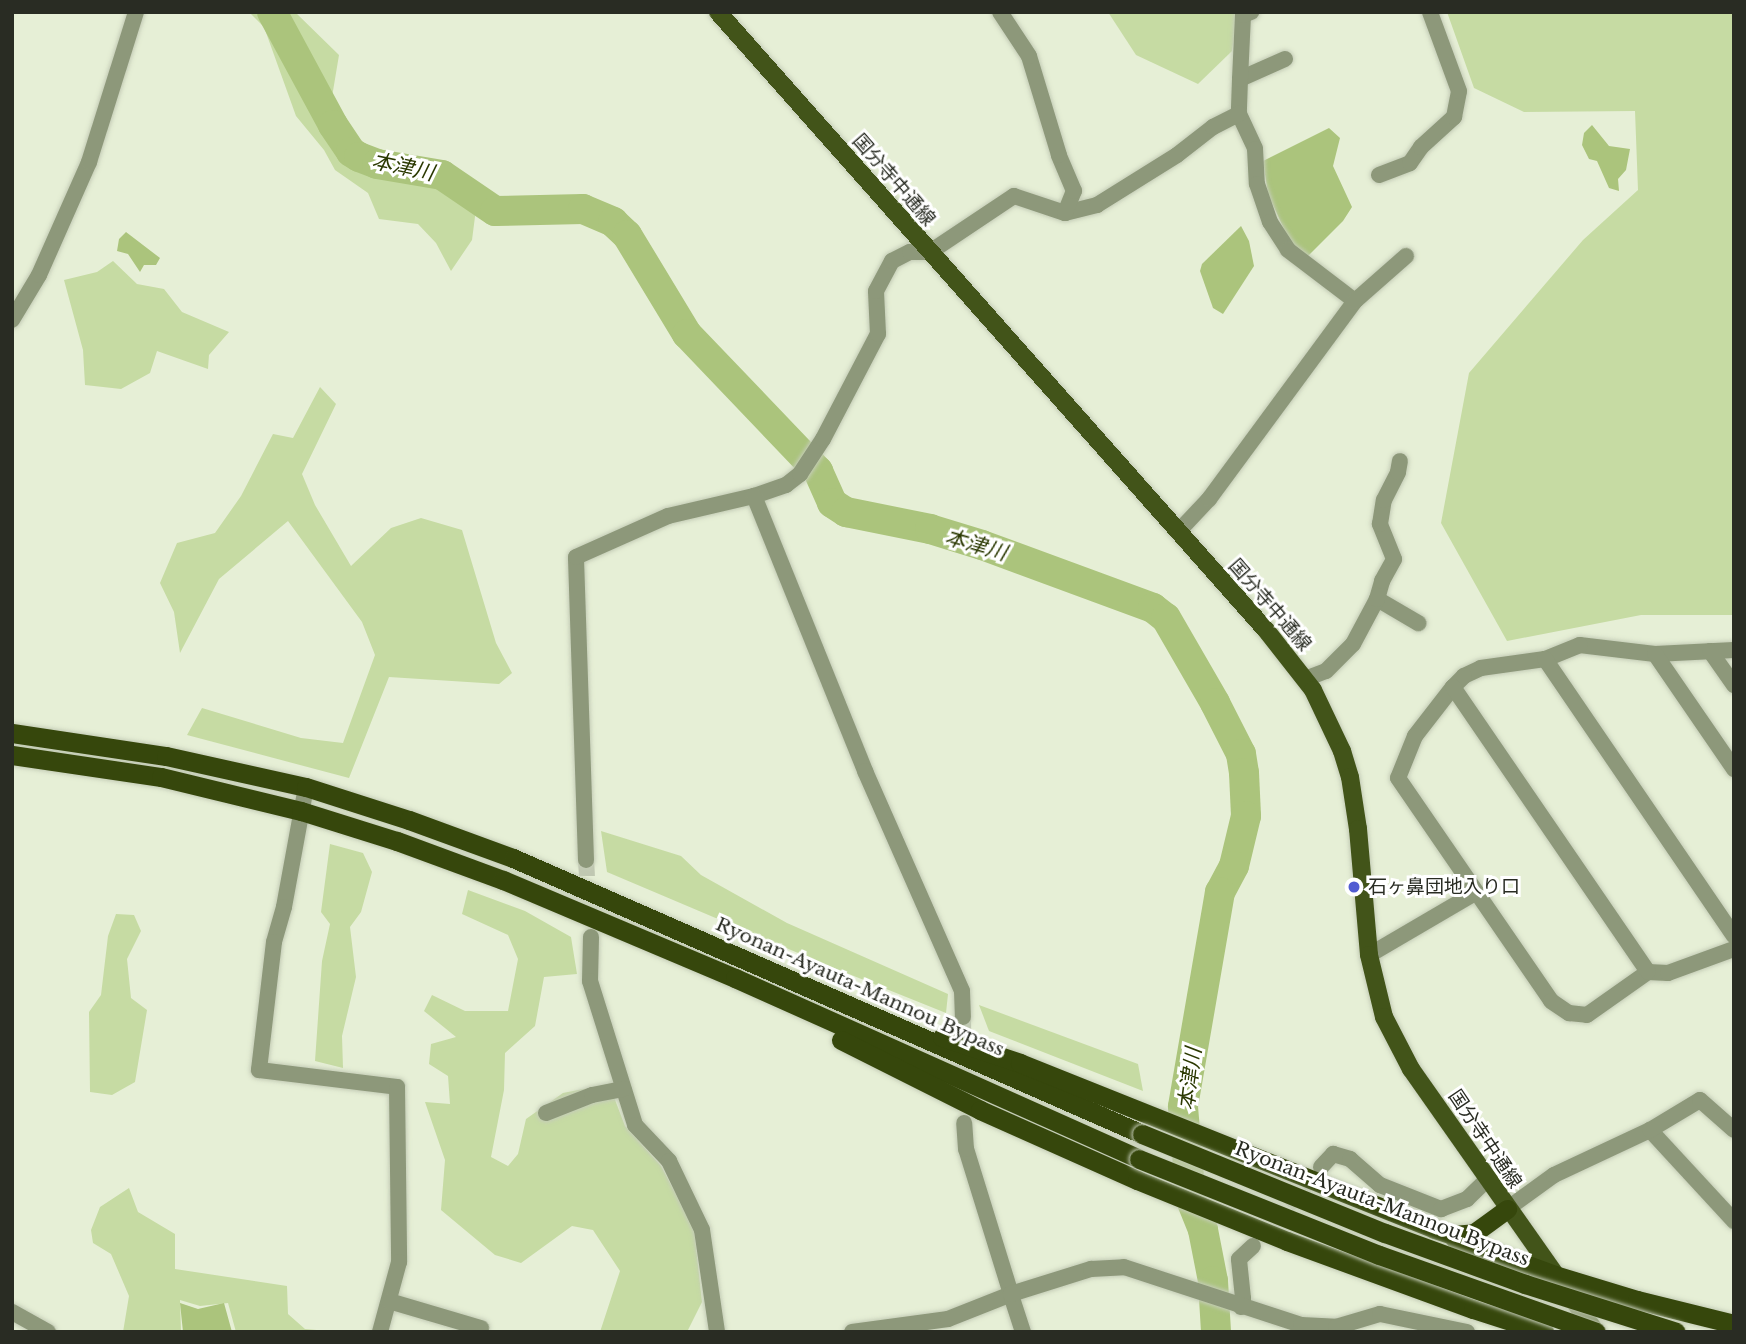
<!DOCTYPE html>
<meta charset="utf-8">
<style>
body{margin:0}
#map{position:relative;width:1746px;height:1344px;overflow:hidden;background:#e6efd6;font-family:"Libre Baskerville","Noto Sans JP",serif}
div>[style]{position:absolute}
[style*='--x']{left:calc(var(--x)*1px);top:calc(var(--y)*1px);width:calc(var(--w)*1px);rotate:calc(var(--a)*1deg)}
.green>*{inset:0;background:#c6dba3}
.water>*{inset:0;background:#abc47c}
.river>*{height:30px;margin:-15px;padding:0 15px;transform-origin:15px;border-radius:15px;background:#abc47c}
.minor-tunnel>*{height:16px;margin-top:-8px;transform-origin:0;background:repeating-linear-gradient(90deg,#c0c8b2 0 16px,transparent 0 24px)}
.roads{filter:drop-shadow(0 0 2px #c4ccb6) drop-shadow(0 0 2px #c4ccb6)}
.minor>*{height:16px;margin:-8px;padding:0 8px;transform-origin:8px;border-radius:8px;background:#8d987a}
.primary>*{height:18px;margin:-9px;padding:0 9px;transform-origin:9px;border-radius:9px;background:#425419}
.trunk>*{height:19px;margin:-9.5px;padding:0 9.5px;transform-origin:9.5px;border-radius:9.5px;background:#36470c}
.bridges{filter:drop-shadow(0 0 2px #c4ccb6) drop-shadow(0 0 2px #c4ccb6)}
.trunk-bridge>*{height:19px;margin:-9.5px;padding:0 9.5px;transform-origin:9.5px;border-radius:9.5px;background:#36470c}
.dots>*{width:19px;height:19px;translate:-50% -50%;box-sizing:border-box;border:4px solid #fff;border-radius:50%}
span{translate:-50% -50%;white-space:nowrap;text-align:center;line-height:1.15;-webkit-text-stroke:6px #fff;paint-order:stroke}
.street-label{font-size:19px;color:#292c23}
.poi-label{font-size:19px;color:#292c23}
.left{translate:0 -50%;text-align:left}
.water-label{font-size:21px;color:#2b3902;font-style:italic}
.frame{position:absolute;inset:0;border:14px solid #292c23;pointer-events:none}
</style>
<div id="map">
<div class="green">
<div style="clip-path:polygon(249px 12px,295px 12px,339px 55px,327px 127px,346px 155px,374px 168px,432px 178px,454px 190px,476px 209px,472px 240px,451px 271px,436px 243px,418px 224px,379px 219px,368px 193px,335px 170px,324px 150px,296px 116px,264px 27px)"></div>
<div style="clip-path:polygon(1108px 12px,1238px 12px,1232px 51px,1198px 84px,1136px 55px)"></div>
<div style="clip-path:polygon(1447px 12px,1734px 12px,1734px 615px,1641px 615px,1507px 641px,1441px 523px,1469px 373px,1583px 240px,1638px 190px,1635px 111px,1524px 112px,1474px 88px)"></div>
<div style="clip-path:polygon(113px 261px,137px 284px,164px 289px,182px 312px,229px 332px,209px 355px,208px 369px,157px 351px,150px 373px,121px 389px,85px 385px,83px 350px,64px 280px,97px 272px)"></div>
<div style="clip-path:polygon(320px 387px,336px 404px,302px 474px,315px 505px,351px 566px,391px 528px,421px 518px,462px 530px,496px 643px,512px 673px,499px 684px,389px 677px,349px 778px,187px 735px,202px 708px,301px 738px,343px 743px,375px 655px,362px 622px,288px 521px,219px 579px,180px 653px,174px 612px,160px 583px,177px 543px,215px 533px,241px 496px,273px 434px,293px 438px)"></div>
<div style="clip-path:polygon(601px 831px,681px 856px,701px 875px,787px 923px,948px 994px,946px 1013px,824px 964px,607px 872px)"></div>
<div style="clip-path:polygon(330px 844px,363px 853px,372px 872px,361px 912px,350px 927px,356px 977px,342px 1036px,343px 1068px,315px 1061px,322px 961px,330px 924px,321px 912px)"></div>
<div style="clip-path:polygon(468px 890px,525px 911px,571px 937px,577px 974px,544px 977px,535px 1026px,505px 1053px,504px 1090px,491px 1157px,508px 1166px,518px 1154px,526px 1119px,563px 1093px,609px 1084px,625px 1126px,661px 1166px,694px 1229px,702px 1302px,687px 1332px,600px 1332px,620px 1271px,593px 1230px,572px 1226px,521px 1263px,495px 1255px,441px 1210px,445px 1160px,425px 1102px,450px 1104px,448px 1076px,429px 1064px,431px 1044px,456px 1037px,424px 1011px,432px 995px,465px 1011px,508px 1011px,518px 959px,508px 935px,462px 914px)"></div>
<div style="clip-path:polygon(116px 914px,134px 915px,141px 931px,127px 959px,131px 998px,147px 1010px,135px 1082px,112px 1095px,90px 1092px,89px 1012px,101px 995px,108px 936px)"></div>
<div style="clip-path:polygon(979px 1005px,1138px 1064px,1143px 1091px,989px 1031px)"></div>
<div style="clip-path:polygon(129px 1188px,138px 1212px,175px 1234px,175px 1269px,287px 1286px,288px 1314px,305px 1329px,340px 1332px,236px 1332px,228px 1303px,200px 1306px,180px 1300px,181px 1332px,123px 1332px,129px 1296px,111px 1254px,93px 1243px,91px 1230px,100px 1207px)"></div>
</div>
<div class="water">
<div style="clip-path:polygon(1592px 125px,1609px 146px,1630px 149px,1626px 170px,1618px 179px,1619px 191px,1609px 188px,1597px 161px,1589px 159px,1582px 145px,1584px 133px)"></div>
<div style="clip-path:polygon(1329px 128px,1340px 138px,1333px 166px,1352px 207px,1343px 221px,1307px 257px,1295px 247px,1284px 229px,1268px 194px,1263px 161px)"></div>
<div style="clip-path:polygon(1241px 226px,1249px 241px,1254px 266px,1223px 314px,1213px 308px,1200px 271px,1202px 264px)"></div>
<div style="clip-path:polygon(126px 232px,160px 258px,156px 265px,144px 265px,140px 272px,128px 254px,117px 251px,119px 239px)"></div>
<div style="clip-path:polygon(180px 1303px,198px 1309px,224px 1303px,232px 1332px,183px 1332px)"></div>
</div>
<div class="river">
<div style="--x:272;--y:12;--w:128;--a:61.6"></div>
<div style="--x:333;--y:125;--w:32;--a:56"></div>
<div style="--x:351;--y:152;--w:9;--a:32"></div>
<div style="--x:359;--y:157;--w:19;--a:21"></div>
<div style="--x:377;--y:164;--w:66;--a:9.6"></div>
<div style="--x:442;--y:175;--w:64;--a:34.2"></div>
<div style="--x:495;--y:211;--w:88;--a:-1.3"></div>
<div style="--x:583;--y:209;--w:33;--a:23"></div>
<div style="--x:613;--y:222;--w:19;--a:43"></div>
<div style="--x:627;--y:235;--w:116;--a:58.8"></div>
<div style="--x:687;--y:334;--w:190;--a:46.3"></div>
<div style="--x:818;--y:471;--w:35;--a:66"></div>
<div style="--x:832;--y:503;--w:17;--a:33"></div>
<div style="--x:846;--y:512;--w:86;--a:11.4"></div>
<div style="--x:930;--y:529;--w:54;--a:17.1"></div>
<div style="--x:982;--y:545;--w:182;--a:20.2"></div>
<div style="--x:1153;--y:608;--w:16;--a:38"></div>
<div style="--x:1166;--y:618;--w:98;--a:60"></div>
<div style="--x:1215;--y:703;--w:57;--a:63"></div>
<div style="--x:1241;--y:754;--w:19;--a:81"></div>
<div style="--x:1244;--y:773;--w:43;--a:87.3"></div>
<div style="--x:1246;--y:816;--w:51;--a:103.5"></div>
<div style="--x:1234;--y:866;--w:30;--a:118"></div>
<div style="--x:1220;--y:892;--w:218;--a:99.8"></div>
<div style="--x:1183;--y:1107;--w:93;--a:85.1"></div>
<div style="--x:1191;--y:1200;--w:32;--a:68"></div>
<div style="--x:1203;--y:1230;--w:52;--a:78.9"></div>
<div style="--x:1213;--y:1281;--w:51;--a:86.6"></div>
</div>
<div class="minor-tunnel">
<div style="--x:586;--y:860;--w:67;--a:86.6"></div>
<div style="--x:963;--y:1017;--w:72;--a:89.2"></div>
<div style="--x:1272;--y:1224;--w:69;--a:-49.1"></div>
</div>
<div class="roads">
<div class="minor">
<div style="--x:1285;--y:59;--w:49;--a:156"></div>
<div style="--x:1240;--y:79;--w:35;--a:92"></div>
<div style="--x:1239;--y:114;--w:38;--a:65"></div>
<div style="--x:1255;--y:149;--w:35;--a:87"></div>
<div style="--x:1257;--y:184;--w:40;--a:71.1"></div>
<div style="--x:1270;--y:222;--w:33;--a:57"></div>
<div style="--x:1288;--y:250;--w:84;--a:37.3"></div>
<div style="--x:1240;--y:79;--w:64;--a:-87.3"></div>
<div style="--x:1243;--y:15;--w:9;--a:-21"></div>
<div style="--x:1379;--y:175;--w:33;--a:-21"></div>
<div style="--x:1410;--y:163;--w:19;--a:-55"></div>
<div style="--x:1421;--y:147;--w:45;--a:-42.3"></div>
<div style="--x:1454;--y:117;--w:26;--a:-79"></div>
<div style="--x:1459;--y:91;--w:84;--a:-110.2"></div>
<div style="--x:1065;--y:213;--w:33;--a:-14"></div>
<div style="--x:1097;--y:205;--w:94;--a:-32"></div>
<div style="--x:1177;--y:155;--w:46;--a:-37.9"></div>
<div style="--x:1213;--y:127;--w:29;--a:-27"></div>
<div style="--x:12;--y:320;--w:52;--a:-59"></div>
<div style="--x:39;--y:275;--w:124;--a:-66.1"></div>
<div style="--x:89;--y:162;--w:157;--a:-72.6"></div>
<div style="--x:754;--y:496;--w:34;--a:-19"></div>
<div style="--x:786;--y:485;--w:18;--a:-38"></div>
<div style="--x:800;--y:474;--w:42;--a:-56.7"></div>
<div style="--x:823;--y:439;--w:119;--a:-62.4"></div>
<div style="--x:878;--y:334;--w:43;--a:-92.7"></div>
<div style="--x:876;--y:291;--w:34;--a:-62"></div>
<div style="--x:892;--y:261;--w:20;--a:-27"></div>
<div style="--x:910;--y:252;--w:20;--a:0"></div>
<div style="--x:930;--y:252;--w:101;--a:-33.7"></div>
<div style="--x:1014;--y:196;--w:54;--a:18.4"></div>
<div style="--x:1065;--y:213;--w:24;--a:-68"></div>
<div style="--x:1074;--y:191;--w:39;--a:-113"></div>
<div style="--x:1059;--y:155;--w:103;--a:-106.9"></div>
<div style="--x:1029;--y:56;--w:53;--a:-123.4"></div>
<div style="--x:1178;--y:532;--w:45;--a:-46.8"></div>
<div style="--x:1209;--y:499;--w:246;--a:-53.6"></div>
<div style="--x:1355;--y:301;--w:68;--a:-41.4"></div>
<div style="--x:1377;--y:599;--w:48;--a:30.3"></div>
<div style="--x:1734;--y:650;--w:79;--a:177.1"></div>
<div style="--x:1655;--y:654;--w:76;--a:-173.2"></div>
<div style="--x:1580;--y:645;--w:38;--a:158"></div>
<div style="--x:1545;--y:659;--w:65;--a:172"></div>
<div style="--x:1481;--y:668;--w:19;--a:155"></div>
<div style="--x:1464;--y:676;--w:16;--a:135"></div>
<div style="--x:1453;--y:687;--w:62;--a:127.8"></div>
<div style="--x:1415;--y:736;--w:45;--a:112"></div>
<div style="--x:1398;--y:778;--w:270;--a:55.5"></div>
<div style="--x:1551;--y:1001;--w:22;--a:34"></div>
<div style="--x:1569;--y:1013;--w:18;--a:6"></div>
<div style="--x:1587;--y:1015;--w:75;--a:-35.2"></div>
<div style="--x:1648;--y:972;--w:20;--a:3"></div>
<div style="--x:1668;--y:973;--w:70;--a:-20"></div>
<div style="--x:1710;--y:651;--w:42;--a:54.8"></div>
<div style="--x:1655;--y:654;--w:140;--a:55.5"></div>
<div style="--x:1545;--y:659;--w:335;--a:55.7"></div>
<div style="--x:1305;--y:679;--w:22;--a:-21"></div>
<div style="--x:1326;--y:671;--w:38;--a:-45"></div>
<div style="--x:1353;--y:644;--w:51;--a:-61.9"></div>
<div style="--x:1377;--y:599;--w:19;--a:-74"></div>
<div style="--x:1382;--y:581;--w:25;--a:-61"></div>
<div style="--x:1394;--y:559;--w:38;--a:-112"></div>
<div style="--x:1380;--y:524;--w:24;--a:-81"></div>
<div style="--x:1384;--y:500;--w:31;--a:-63"></div>
<div style="--x:1398;--y:472;--w:11;--a:-80"></div>
<div style="--x:1453;--y:687;--w:345;--a:55.6"></div>
<div style="--x:306;--y:787;--w:122;--a:100.4"></div>
<div style="--x:284;--y:907;--w:36;--a:106"></div>
<div style="--x:274;--y:942;--w:129;--a:96.7"></div>
<div style="--x:259;--y:1070;--w:139;--a:7"></div>
<div style="--x:397;--y:1087;--w:175;--a:89.3"></div>
<div style="--x:399;--y:1262;--w:73;--a:105.2"></div>
<div style="--x:586;--y:860;--w:303;--a:-91.9"></div>
<div style="--x:576;--y:557;--w:101;--a:-24"></div>
<div style="--x:668;--y:516;--w:88;--a:-13.1"></div>
<div style="--x:754;--y:496;--w:297;--a:68"></div>
<div style="--x:865;--y:771;--w:240;--a:66.2"></div>
<div style="--x:962;--y:991;--w:26;--a:88"></div>
<div style="--x:591;--y:937;--w:44;--a:91.3"></div>
<div style="--x:590;--y:981;--w:151;--a:72.6"></div>
<div style="--x:635;--y:1125;--w:50;--a:46.6"></div>
<div style="--x:669;--y:1161;--w:76;--a:64.4"></div>
<div style="--x:702;--y:1230;--w:103;--a:81.6"></div>
<div style="--x:1369;--y:955;--w:123;--a:-30.3"></div>
<div style="--x:546;--y:1113;--w:49;--a:-21.4"></div>
<div style="--x:592;--y:1095;--w:32;--a:-11"></div>
<div style="--x:1650;--y:1130;--w:124;--a:47.3"></div>
<div style="--x:1321;--y:1167;--w:18;--a:-47"></div>
<div style="--x:1333;--y:1154;--w:18;--a:16"></div>
<div style="--x:1350;--y:1159;--w:40;--a:41"></div>
<div style="--x:1380;--y:1185;--w:66;--a:21.5"></div>
<div style="--x:1441;--y:1209;--w:28;--a:-21"></div>
<div style="--x:1467;--y:1199;--w:28;--a:-44"></div>
<div style="--x:1507;--y:1209;--w:58;--a:-35.9"></div>
<div style="--x:1554;--y:1175;--w:106;--a:-25.1"></div>
<div style="--x:1650;--y:1130;--w:58;--a:-31"></div>
<div style="--x:1700;--y:1100;--w:45;--a:41.4"></div>
<div style="--x:389;--y:1301;--w:96;--a:16.4"></div>
<div style="--x:1241;--y:1307;--w:9;--a:-77"></div>
<div style="--x:1243;--y:1298;--w:39;--a:-96"></div>
<div style="--x:1239;--y:1259;--w:19;--a:-43"></div>
<div style="--x:12;--y:1312;--w:41;--a:29.1"></div>
<div style="--x:852;--y:1332;--w:97;--a:-7.7"></div>
<div style="--x:948;--y:1319;--w:68;--a:-21.6"></div>
<div style="--x:1011;--y:1294;--w:152;--a:-107.2"></div>
<div style="--x:966;--y:1149;--w:26;--a:-94"></div>
<div style="--x:1023;--y:1332;--w:40;--a:-108"></div>
<div style="--x:1011;--y:1294;--w:84;--a:-17.4"></div>
<div style="--x:1091;--y:1269;--w:33;--a:-3"></div>
<div style="--x:1124;--y:1267;--w:186;--a:18.1"></div>
<div style="--x:1301;--y:1325;--w:35;--a:3"></div>
<div style="--x:1336;--y:1327;--w:46;--a:-16.5"></div>
<div style="--x:1380;--y:1314;--w:89;--a:11.7"></div>
</div>
<div class="primary">
<div style="--x:718;--y:12;--w:826;--a:48.44"></div>
<div style="--x:1266;--y:630;--w:76;--a:51.9"></div>
<div style="--x:1313;--y:690;--w:68;--a:64.6"></div>
<div style="--x:1342;--y:751;--w:27;--a:73"></div>
<div style="--x:1350;--y:777;--w:53;--a:81.3"></div>
<div style="--x:1358;--y:829;--w:126;--a:85"></div>
<div style="--x:1369;--y:955;--w:64;--a:76.4"></div>
<div style="--x:1384;--y:1017;--w:59;--a:62.6"></div>
<div style="--x:1411;--y:1069;--w:322;--a:54.9"></div>
</div>
<div class="trunk">
<div style="--x:12;--y:733;--w:156;--a:8.5"></div>
<div style="--x:166;--y:756;--w:143;--a:12.5"></div>
<div style="--x:306;--y:787;--w:108;--a:17.8"></div>
<div style="--x:409;--y:820;--w:111;--a:20.1"></div>
<div style="--x:513;--y:858;--w:687;--a:23.69"></div>
<div style="--x:12;--y:755;--w:151;--a:8.4"></div>
<div style="--x:161;--y:777;--w:144;--a:13.7"></div>
<div style="--x:301;--y:811;--w:101;--a:17.4"></div>
<div style="--x:397;--y:841;--w:113;--a:20.2"></div>
<div style="--x:503;--y:880;--w:252;--a:22.9"></div>
<div style="--x:735;--y:978;--w:443;--a:24.1"></div>
<div style="--x:942;--y:1037;--w:82;--a:18.4"></div>
<div style="--x:1020;--y:1063;--w:446;--a:21.8"></div>
<div style="--x:1434;--y:1229;--w:20;--a:18"></div>
<div style="--x:1453;--y:1235;--w:21;--a:-5"></div>
<div style="--x:1474;--y:1233;--w:41;--a:-36"></div>
<div style="--x:841;--y:1040;--w:156;--a:26.7"></div>
<div style="--x:980;--y:1110;--w:172;--a:24"></div>
<div style="--x:1137;--y:1180;--w:162;--a:22.1"></div>
<div style="--x:1287;--y:1241;--w:198;--a:20.1"></div>
<div style="--x:1473;--y:1309;--w:75;--a:17.9"></div>
<div style="--x:1454;--y:1238;--w:108;--a:20.1"></div>
<div style="--x:1555;--y:1275;--w:86;--a:17"></div>
<div style="--x:1637;--y:1300;--w:100;--a:13.9"></div>
</div>
</div>
<div class="bridges">
<div class="trunk-bridge">
<div style="--x:1142;--y:1134;--w:262;--a:22.2"></div>
<div style="--x:1385;--y:1233;--w:149;--a:20"></div>
<div style="--x:1525;--y:1284;--w:158;--a:17.6"></div>
<div style="--x:1139;--y:1159;--w:258;--a:21.8"></div>
<div style="--x:1379;--y:1255;--w:230;--a:19.5"></div>
</div>
</div>
<div class="dots">
<div style="left:1354px;top:887px;background:#515cd2"></div>
</div>
<div class="street-label">
<span style="left:894px;top:180px;rotate:49deg">国分寺中通線</span>
<span style="left:1270px;top:605px;rotate:49deg">国分寺中通線</span>
<span style="left:860px;top:987px;rotate:24deg">Ryonan-Ayauta-Mannou Bypass</span>
<span style="left:1485px;top:1139px;rotate:56deg">国分寺中通線</span>
<span style="left:1382px;top:1204px;rotate:21deg">Ryonan-Ayauta-Mannou Bypass</span>
</div>
<div class="poi-label">
<span class="left" style="left:1368px;top:887px">石ヶ鼻団地入り口</span>
</div>
<div class="water-label">
<span style="left:403px;top:167px;rotate:12deg">本津川</span>
<span style="left:976px;top:545px;rotate:16deg">本津川</span>
<span style="left:1190px;top:1079px;rotate:-83deg">本津川</span>
</div>
<div class="frame"></div>
</div>
